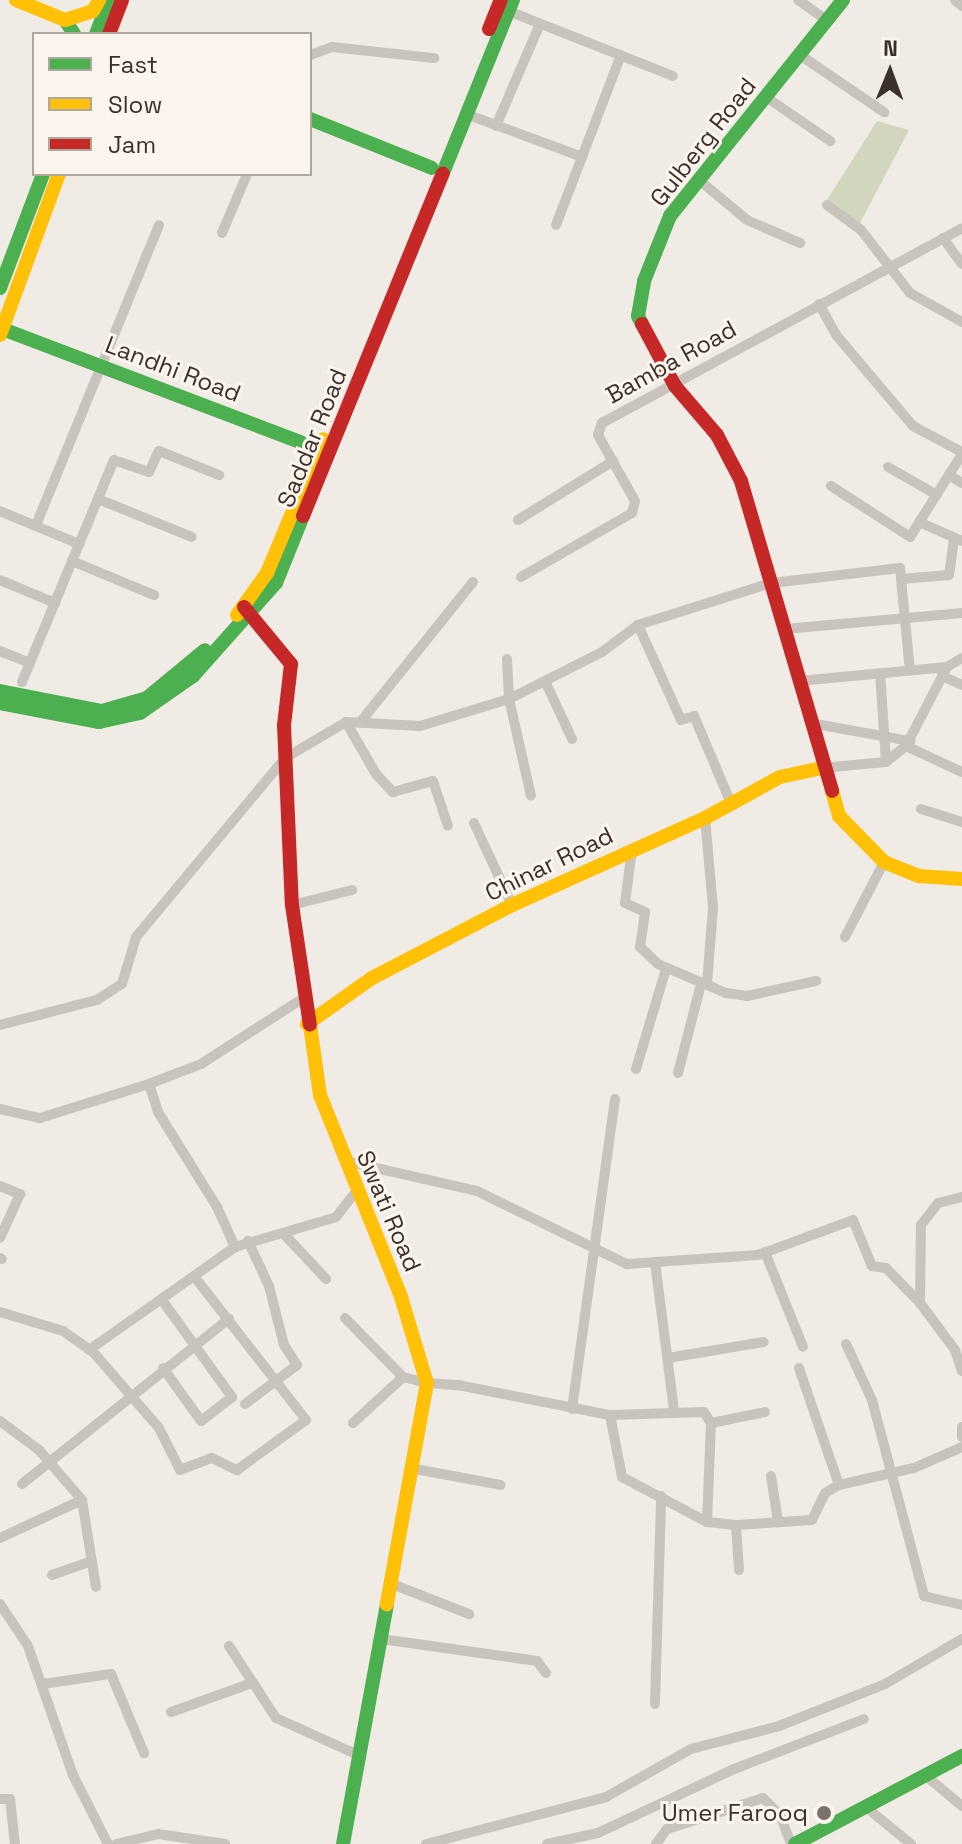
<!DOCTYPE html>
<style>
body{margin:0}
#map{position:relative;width:962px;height:1844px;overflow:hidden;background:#f0ebe5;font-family:"Space Grotesk",sans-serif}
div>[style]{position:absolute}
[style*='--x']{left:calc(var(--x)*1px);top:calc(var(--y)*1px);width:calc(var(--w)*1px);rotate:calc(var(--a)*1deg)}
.green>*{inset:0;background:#d1d6bf}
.street>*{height:10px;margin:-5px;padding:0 5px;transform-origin:5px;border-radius:5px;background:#c9c3be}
.fast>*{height:14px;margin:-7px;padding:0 7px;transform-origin:7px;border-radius:7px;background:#4caf50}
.slow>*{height:14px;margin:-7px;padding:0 7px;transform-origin:7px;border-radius:7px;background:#ffc107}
.jam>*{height:14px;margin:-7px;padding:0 7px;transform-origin:7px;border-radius:7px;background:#c62828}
.dots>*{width:22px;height:22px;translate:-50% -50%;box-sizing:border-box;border:4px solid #fbf5ee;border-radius:50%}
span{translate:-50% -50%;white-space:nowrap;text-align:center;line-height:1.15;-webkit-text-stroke:6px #fbf5ee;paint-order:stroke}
.street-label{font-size:24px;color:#3b302b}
.poi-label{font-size:24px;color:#3b302b}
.right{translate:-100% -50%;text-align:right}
.legend{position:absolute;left:32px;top:32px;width:280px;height:144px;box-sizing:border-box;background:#fbf5ee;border:2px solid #aea6a0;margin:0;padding:10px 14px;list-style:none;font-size:24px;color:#3b302b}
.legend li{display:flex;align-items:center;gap:16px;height:40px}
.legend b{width:40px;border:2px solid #aea6a0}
.north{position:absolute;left:850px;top:32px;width:80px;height:80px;-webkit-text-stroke:6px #fbf5ee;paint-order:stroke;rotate:1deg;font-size:22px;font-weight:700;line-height:32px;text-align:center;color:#3b302b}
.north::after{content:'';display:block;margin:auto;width:28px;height:36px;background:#3b302b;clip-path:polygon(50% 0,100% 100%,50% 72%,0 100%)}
</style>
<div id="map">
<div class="green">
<div style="clip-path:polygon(877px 121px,909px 130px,859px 225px,825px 203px)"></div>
</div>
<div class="street">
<div style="--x:798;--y:0;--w:35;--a:35"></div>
<div style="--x:955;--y:0;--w:9;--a:41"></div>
<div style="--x:508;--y:11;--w:177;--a:21.5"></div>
<div style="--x:310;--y:55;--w:23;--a:-20"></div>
<div style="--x:332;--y:47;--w:103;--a:6.2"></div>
<div style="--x:800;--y:55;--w:102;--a:34.2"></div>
<div style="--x:766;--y:97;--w:78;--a:34.5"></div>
<div style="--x:466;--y:114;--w:124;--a:20.3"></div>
<div style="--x:496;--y:126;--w:111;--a:-66.7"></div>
<div style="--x:699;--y:180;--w:62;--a:39.8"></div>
<div style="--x:747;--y:220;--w:58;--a:23.5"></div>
<div style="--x:827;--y:205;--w:42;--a:36.3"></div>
<div style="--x:861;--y:230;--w:80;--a:52.1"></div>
<div style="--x:910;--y:293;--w:60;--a:29.1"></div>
<div style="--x:556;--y:225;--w:182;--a:-69.1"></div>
<div style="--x:222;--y:233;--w:64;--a:-67"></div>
<div style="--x:943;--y:238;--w:32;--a:54"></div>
<div style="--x:819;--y:304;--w:37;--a:61"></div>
<div style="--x:837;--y:336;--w:118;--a:49.8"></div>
<div style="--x:913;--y:426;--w:55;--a:28"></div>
<div style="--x:888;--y:467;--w:56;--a:29.7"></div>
<div style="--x:949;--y:475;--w:15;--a:32"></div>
<div style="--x:831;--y:486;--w:94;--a:32.8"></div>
<div style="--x:910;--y:537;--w:98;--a:-57.9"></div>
<div style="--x:98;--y:499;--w:101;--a:22"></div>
<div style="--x:0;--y:511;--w:86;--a:22.7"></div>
<div style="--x:518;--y:520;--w:112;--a:-31.8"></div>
<div style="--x:919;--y:522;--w:47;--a:23.8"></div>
<div style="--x:36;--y:525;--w:324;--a:-67.7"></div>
<div style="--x:72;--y:561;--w:89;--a:22.5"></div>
<div style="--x:521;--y:577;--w:128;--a:-30"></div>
<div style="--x:632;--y:513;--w:12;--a:-76"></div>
<div style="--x:635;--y:501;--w:76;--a:-119.3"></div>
<div style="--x:598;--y:435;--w:13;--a:-72"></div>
<div style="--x:602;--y:423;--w:409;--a:-28.4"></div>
<div style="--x:901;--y:579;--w:48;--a:-4.8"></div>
<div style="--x:949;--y:575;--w:35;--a:-82"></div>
<div style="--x:0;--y:580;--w:60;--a:22.7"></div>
<div style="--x:638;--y:625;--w:104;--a:65.6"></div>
<div style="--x:681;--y:720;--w:14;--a:-17"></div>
<div style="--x:694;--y:716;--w:95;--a:67"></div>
<div style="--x:785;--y:629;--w:178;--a:-5.2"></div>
<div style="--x:0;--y:651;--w:32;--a:22"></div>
<div style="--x:507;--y:659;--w:40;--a:87.1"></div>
<div style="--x:509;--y:699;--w:99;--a:77.2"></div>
<div style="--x:880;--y:673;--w:89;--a:86.1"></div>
<div style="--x:942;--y:676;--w:22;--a:24"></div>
<div style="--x:545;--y:681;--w:64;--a:65"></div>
<div style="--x:799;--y:681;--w:149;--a:-5.4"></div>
<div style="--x:947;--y:667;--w:17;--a:-31"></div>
<div style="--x:22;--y:682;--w:240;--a:-67.5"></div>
<div style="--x:114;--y:460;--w:37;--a:19"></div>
<div style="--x:149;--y:472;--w:23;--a:-65"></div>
<div style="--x:159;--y:451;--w:65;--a:21.8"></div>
<div style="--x:362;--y:720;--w:177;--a:-51.2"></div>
<div style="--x:346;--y:722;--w:60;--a:60"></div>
<div style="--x:376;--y:774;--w:25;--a:47"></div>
<div style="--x:393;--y:792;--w:41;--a:-15.4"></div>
<div style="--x:433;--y:781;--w:47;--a:71.6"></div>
<div style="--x:810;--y:723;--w:102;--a:10.2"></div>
<div style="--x:906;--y:746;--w:62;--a:24.9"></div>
<div style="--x:822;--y:768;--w:64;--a:-5.4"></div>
<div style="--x:886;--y:762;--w:26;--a:-39"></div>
<div style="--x:906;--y:746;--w:89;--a:-62.6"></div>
<div style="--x:921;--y:809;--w:43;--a:17.6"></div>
<div style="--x:705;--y:818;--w:90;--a:84.9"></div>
<div style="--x:713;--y:908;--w:77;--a:94.5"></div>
<div style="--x:474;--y:823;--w:90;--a:65.1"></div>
<div style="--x:632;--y:849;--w:54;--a:97.4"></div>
<div style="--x:625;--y:903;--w:22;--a:24"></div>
<div style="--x:645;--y:912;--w:35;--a:98"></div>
<div style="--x:640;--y:947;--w:25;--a:43"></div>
<div style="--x:658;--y:964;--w:74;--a:23.1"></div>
<div style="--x:726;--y:993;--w:21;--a:8"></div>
<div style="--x:747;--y:996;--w:71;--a:-12.3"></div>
<div style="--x:292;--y:905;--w:62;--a:-14"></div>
<div style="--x:845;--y:937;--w:85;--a:-62.5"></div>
<div style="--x:0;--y:1025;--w:100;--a:-14.5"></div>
<div style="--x:97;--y:1000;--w:30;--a:-33"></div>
<div style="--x:122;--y:984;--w:49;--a:-73.4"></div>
<div style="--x:136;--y:937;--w:233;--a:-50.2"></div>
<div style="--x:285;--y:758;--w:71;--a:-30.5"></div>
<div style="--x:346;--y:722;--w:74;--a:3.1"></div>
<div style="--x:420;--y:726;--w:93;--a:-16.9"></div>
<div style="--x:509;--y:699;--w:104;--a:-26.8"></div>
<div style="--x:602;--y:652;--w:45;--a:-36.9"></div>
<div style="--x:638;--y:625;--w:139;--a:-17.5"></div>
<div style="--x:771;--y:583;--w:130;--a:-6.6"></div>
<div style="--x:900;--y:568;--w:103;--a:84.5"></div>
<div style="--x:636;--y:1069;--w:104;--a:-73.3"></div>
<div style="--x:678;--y:1073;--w:92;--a:-75.5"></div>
<div style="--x:149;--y:1084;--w:29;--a:72"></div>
<div style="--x:158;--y:1112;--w:112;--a:58.2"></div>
<div style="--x:217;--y:1207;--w:44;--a:65.8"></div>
<div style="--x:0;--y:1109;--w:41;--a:12.7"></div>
<div style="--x:40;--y:1118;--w:114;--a:-17.3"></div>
<div style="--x:149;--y:1084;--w:56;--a:-21"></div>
<div style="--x:201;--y:1064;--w:120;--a:-32.8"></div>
<div style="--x:345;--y:1161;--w:135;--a:12.8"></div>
<div style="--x:477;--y:1191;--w:167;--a:26"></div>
<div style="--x:627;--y:1264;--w:131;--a:-3.9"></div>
<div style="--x:758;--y:1255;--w:101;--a:-20.2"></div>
<div style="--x:853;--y:1220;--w:50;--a:67.6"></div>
<div style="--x:872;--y:1266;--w:14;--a:8"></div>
<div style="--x:886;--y:1268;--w:49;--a:45.8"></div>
<div style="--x:920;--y:1303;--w:59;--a:53.3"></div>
<div style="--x:955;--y:1350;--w:22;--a:72"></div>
<div style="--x:0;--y:1186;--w:22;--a:22"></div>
<div style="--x:20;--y:1194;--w:48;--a:114.4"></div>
<div style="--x:283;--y:1233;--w:63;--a:46.9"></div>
<div style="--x:765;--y:1252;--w:102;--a:68.2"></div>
<div style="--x:0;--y:1258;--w:2;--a:27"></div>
<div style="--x:655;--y:1262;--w:150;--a:82.7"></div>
<div style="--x:162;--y:1300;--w:120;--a:54.2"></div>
<div style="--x:232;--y:1397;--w:39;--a:142"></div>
<div style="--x:201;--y:1421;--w:65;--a:-125.6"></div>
<div style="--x:920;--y:1303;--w:78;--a:-89.3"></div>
<div style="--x:921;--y:1225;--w:28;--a:-52"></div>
<div style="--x:938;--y:1203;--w:25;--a:-14"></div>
<div style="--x:0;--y:1312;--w:66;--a:16.8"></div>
<div style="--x:63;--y:1331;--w:38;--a:35"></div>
<div style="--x:94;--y:1353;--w:99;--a:49.1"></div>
<div style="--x:159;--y:1428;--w:47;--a:63.4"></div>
<div style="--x:180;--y:1470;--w:34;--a:-21"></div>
<div style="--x:212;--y:1458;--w:28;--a:26"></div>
<div style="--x:237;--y:1470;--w:85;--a:-35.9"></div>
<div style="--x:306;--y:1420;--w:182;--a:-127.9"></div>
<div style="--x:345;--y:1318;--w:83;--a:45.5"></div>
<div style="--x:403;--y:1377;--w:25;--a:14"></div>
<div style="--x:427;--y:1383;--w:31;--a:4"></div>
<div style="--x:458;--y:1385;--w:155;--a:11.2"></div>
<div style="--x:610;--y:1415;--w:94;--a:-1.8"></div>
<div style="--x:704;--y:1412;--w:13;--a:58"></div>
<div style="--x:711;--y:1423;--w:99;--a:92.3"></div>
<div style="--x:846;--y:1344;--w:62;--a:65.1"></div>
<div style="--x:872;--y:1400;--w:203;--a:75.1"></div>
<div style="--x:924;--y:1596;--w:39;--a:13"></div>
<div style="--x:89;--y:1350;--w:179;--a:-35.2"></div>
<div style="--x:235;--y:1247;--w:105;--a:-16.5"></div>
<div style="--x:336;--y:1217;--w:34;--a:-52"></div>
<div style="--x:668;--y:1358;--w:97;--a:-9.5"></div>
<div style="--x:799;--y:1368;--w:124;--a:71.1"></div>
<div style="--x:245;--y:1404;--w:65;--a:-36.9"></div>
<div style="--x:297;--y:1365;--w:24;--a:-123"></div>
<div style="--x:284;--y:1345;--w:61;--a:-104.3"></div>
<div style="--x:269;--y:1286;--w:50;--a:-115"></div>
<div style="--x:572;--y:1409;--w:313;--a:-82.1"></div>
<div style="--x:610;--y:1415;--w:63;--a:79"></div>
<div style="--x:622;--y:1477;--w:96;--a:27.9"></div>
<div style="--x:707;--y:1522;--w:29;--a:6"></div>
<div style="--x:736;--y:1525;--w:76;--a:-3.8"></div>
<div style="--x:812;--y:1520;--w:30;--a:-64"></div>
<div style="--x:825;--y:1493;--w:16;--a:-30"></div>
<div style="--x:839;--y:1485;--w:77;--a:-12.8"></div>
<div style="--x:914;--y:1468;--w:52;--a:-23.6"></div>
<div style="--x:0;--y:1421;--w:49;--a:36.6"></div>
<div style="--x:39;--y:1450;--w:66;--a:49.3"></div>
<div style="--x:82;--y:1500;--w:88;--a:80.9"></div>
<div style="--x:353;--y:1423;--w:68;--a:-42.6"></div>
<div style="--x:711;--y:1423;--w:55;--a:-11.5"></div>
<div style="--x:962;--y:1427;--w:10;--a:90"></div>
<div style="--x:415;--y:1469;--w:87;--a:10.5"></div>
<div style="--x:771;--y:1476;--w:47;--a:81.3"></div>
<div style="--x:22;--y:1484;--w:265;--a:-38.6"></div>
<div style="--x:736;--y:1525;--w:45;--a:86.2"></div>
<div style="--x:0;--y:1538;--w:90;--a:-24.9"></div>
<div style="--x:52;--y:1575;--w:42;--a:-19.3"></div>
<div style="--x:392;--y:1584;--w:83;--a:21.3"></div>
<div style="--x:0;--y:1604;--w:50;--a:56.3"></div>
<div style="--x:28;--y:1646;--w:137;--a:70.8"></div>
<div style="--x:73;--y:1775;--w:77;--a:63.1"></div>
<div style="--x:381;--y:1639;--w:158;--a:8"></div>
<div style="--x:537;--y:1661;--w:15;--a:53"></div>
<div style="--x:229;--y:1646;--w:86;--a:56.9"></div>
<div style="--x:276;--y:1718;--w:90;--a:24.3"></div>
<div style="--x:43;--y:1684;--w:69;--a:-8.4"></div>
<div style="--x:111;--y:1674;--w:86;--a:67.3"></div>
<div style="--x:655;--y:1704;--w:208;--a:-88.3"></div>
<div style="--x:171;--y:1712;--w:86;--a:-19.7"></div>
<div style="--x:926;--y:1776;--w:47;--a:39.8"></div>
<div style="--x:0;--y:1799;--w:10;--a:0"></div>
<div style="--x:10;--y:1799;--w:45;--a:83.7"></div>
<div style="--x:867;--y:1808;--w:57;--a:39.3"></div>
<div style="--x:116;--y:1844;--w:43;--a:-13.4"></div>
<div style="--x:158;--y:1834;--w:68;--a:8.5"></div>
<div style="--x:426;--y:1844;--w:186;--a:-14.6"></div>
<div style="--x:606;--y:1797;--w:98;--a:-29.5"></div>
<div style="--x:691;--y:1749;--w:91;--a:-14.6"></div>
<div style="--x:779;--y:1726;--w:114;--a:-21.6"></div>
<div style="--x:885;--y:1684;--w:89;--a:-30.3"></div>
<div style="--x:547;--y:1844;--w:52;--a:-12.2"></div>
<div style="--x:598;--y:1833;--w:150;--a:-25.2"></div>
<div style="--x:734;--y:1769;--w:139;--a:-21"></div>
<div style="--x:656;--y:1844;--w:19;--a:-54"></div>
<div style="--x:667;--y:1829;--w:101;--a:-17.9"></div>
<div style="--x:763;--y:1798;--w:24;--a:45"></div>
<div style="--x:780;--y:1815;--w:31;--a:69"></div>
</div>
<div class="fast">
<div style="--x:65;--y:20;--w:17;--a:57"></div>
<div style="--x:96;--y:34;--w:36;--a:-69"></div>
<div style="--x:310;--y:119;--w:131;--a:21.9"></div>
<div style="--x:443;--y:173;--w:187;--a:-68"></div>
<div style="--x:0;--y:288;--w:122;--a:-69.3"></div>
<div style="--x:642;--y:324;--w:9;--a:-117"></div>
<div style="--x:638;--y:316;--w:36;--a:-80"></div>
<div style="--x:644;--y:281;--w:70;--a:-68.2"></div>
<div style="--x:670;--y:216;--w:277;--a:-51.3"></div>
<div style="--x:0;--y:328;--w:341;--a:20.8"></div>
<div style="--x:0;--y:691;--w:104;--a:11.1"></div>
<div style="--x:102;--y:711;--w:47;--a:-16.1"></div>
<div style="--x:147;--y:698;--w:75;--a:-39.6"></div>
<div style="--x:0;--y:703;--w:101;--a:10.9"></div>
<div style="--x:99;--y:722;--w:42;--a:-12.4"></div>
<div style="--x:140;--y:713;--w:65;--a:-34.9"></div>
<div style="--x:193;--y:676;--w:125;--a:-48.3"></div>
<div style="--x:276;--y:583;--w:72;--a:-68.1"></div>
<div style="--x:343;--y:1844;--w:244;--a:-79.6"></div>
<div style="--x:795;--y:1844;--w:189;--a:-27.8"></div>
</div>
<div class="slow">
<div style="--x:16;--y:0;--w:53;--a:22.2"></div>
<div style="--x:65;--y:20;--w:29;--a:-18"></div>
<div style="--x:93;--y:11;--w:13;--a:-61"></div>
<div style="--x:0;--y:335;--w:171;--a:-69.9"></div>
<div style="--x:237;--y:615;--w:52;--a:-54.5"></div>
<div style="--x:267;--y:573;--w:145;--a:-67.3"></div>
<div style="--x:832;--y:791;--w:26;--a:74"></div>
<div style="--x:839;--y:816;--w:64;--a:45.6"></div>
<div style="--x:884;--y:862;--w:38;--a:22"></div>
<div style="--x:919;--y:876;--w:43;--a:4"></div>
<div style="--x:307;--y:1024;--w:80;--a:-35.3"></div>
<div style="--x:372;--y:978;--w:158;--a:-27.5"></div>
<div style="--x:512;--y:905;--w:212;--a:-24.3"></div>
<div style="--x:705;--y:818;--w:85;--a:-28.7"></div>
<div style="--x:780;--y:777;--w:43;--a:-12.1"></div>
<div style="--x:310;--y:1025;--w:71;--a:81.9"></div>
<div style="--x:320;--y:1095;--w:218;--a:68.1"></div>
<div style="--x:401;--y:1297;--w:90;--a:73.2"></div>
<div style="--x:427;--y:1383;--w:225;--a:100.3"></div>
</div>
<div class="jam">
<div style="--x:489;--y:29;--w:31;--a:-68"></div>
<div style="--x:109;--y:34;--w:36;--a:-69"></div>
<div style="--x:642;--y:324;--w:70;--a:62"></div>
<div style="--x:675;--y:386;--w:65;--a:49.4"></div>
<div style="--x:717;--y:435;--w:52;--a:62.4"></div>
<div style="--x:741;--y:481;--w:323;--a:73.6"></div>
<div style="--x:303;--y:516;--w:370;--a:-67.8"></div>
<div style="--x:244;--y:607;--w:74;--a:50.5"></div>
<div style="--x:291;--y:664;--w:61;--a:96.5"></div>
<div style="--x:284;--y:725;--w:180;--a:87.5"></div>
<div style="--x:292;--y:905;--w:121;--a:81.5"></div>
</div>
<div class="dots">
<div style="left:824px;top:1813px;background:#7a716c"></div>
</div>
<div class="street-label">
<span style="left:703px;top:142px;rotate:-52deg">Gulberg Road</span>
<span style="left:671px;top:362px;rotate:-29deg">Bamba Road</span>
<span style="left:173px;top:369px;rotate:21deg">Landhi Road</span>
<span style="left:312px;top:438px;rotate:-68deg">Saddar Road</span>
<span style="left:549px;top:864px;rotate:-26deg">Chinar Road</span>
<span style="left:389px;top:1211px;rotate:67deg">Swati Road</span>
</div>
<div class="poi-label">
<span class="right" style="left:808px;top:1813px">Umer Farooq</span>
</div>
<ul class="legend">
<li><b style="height:10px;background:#4caf50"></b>Fast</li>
<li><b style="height:10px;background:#ffc107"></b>Slow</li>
<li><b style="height:10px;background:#c62828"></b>Jam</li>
</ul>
<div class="north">N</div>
</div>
